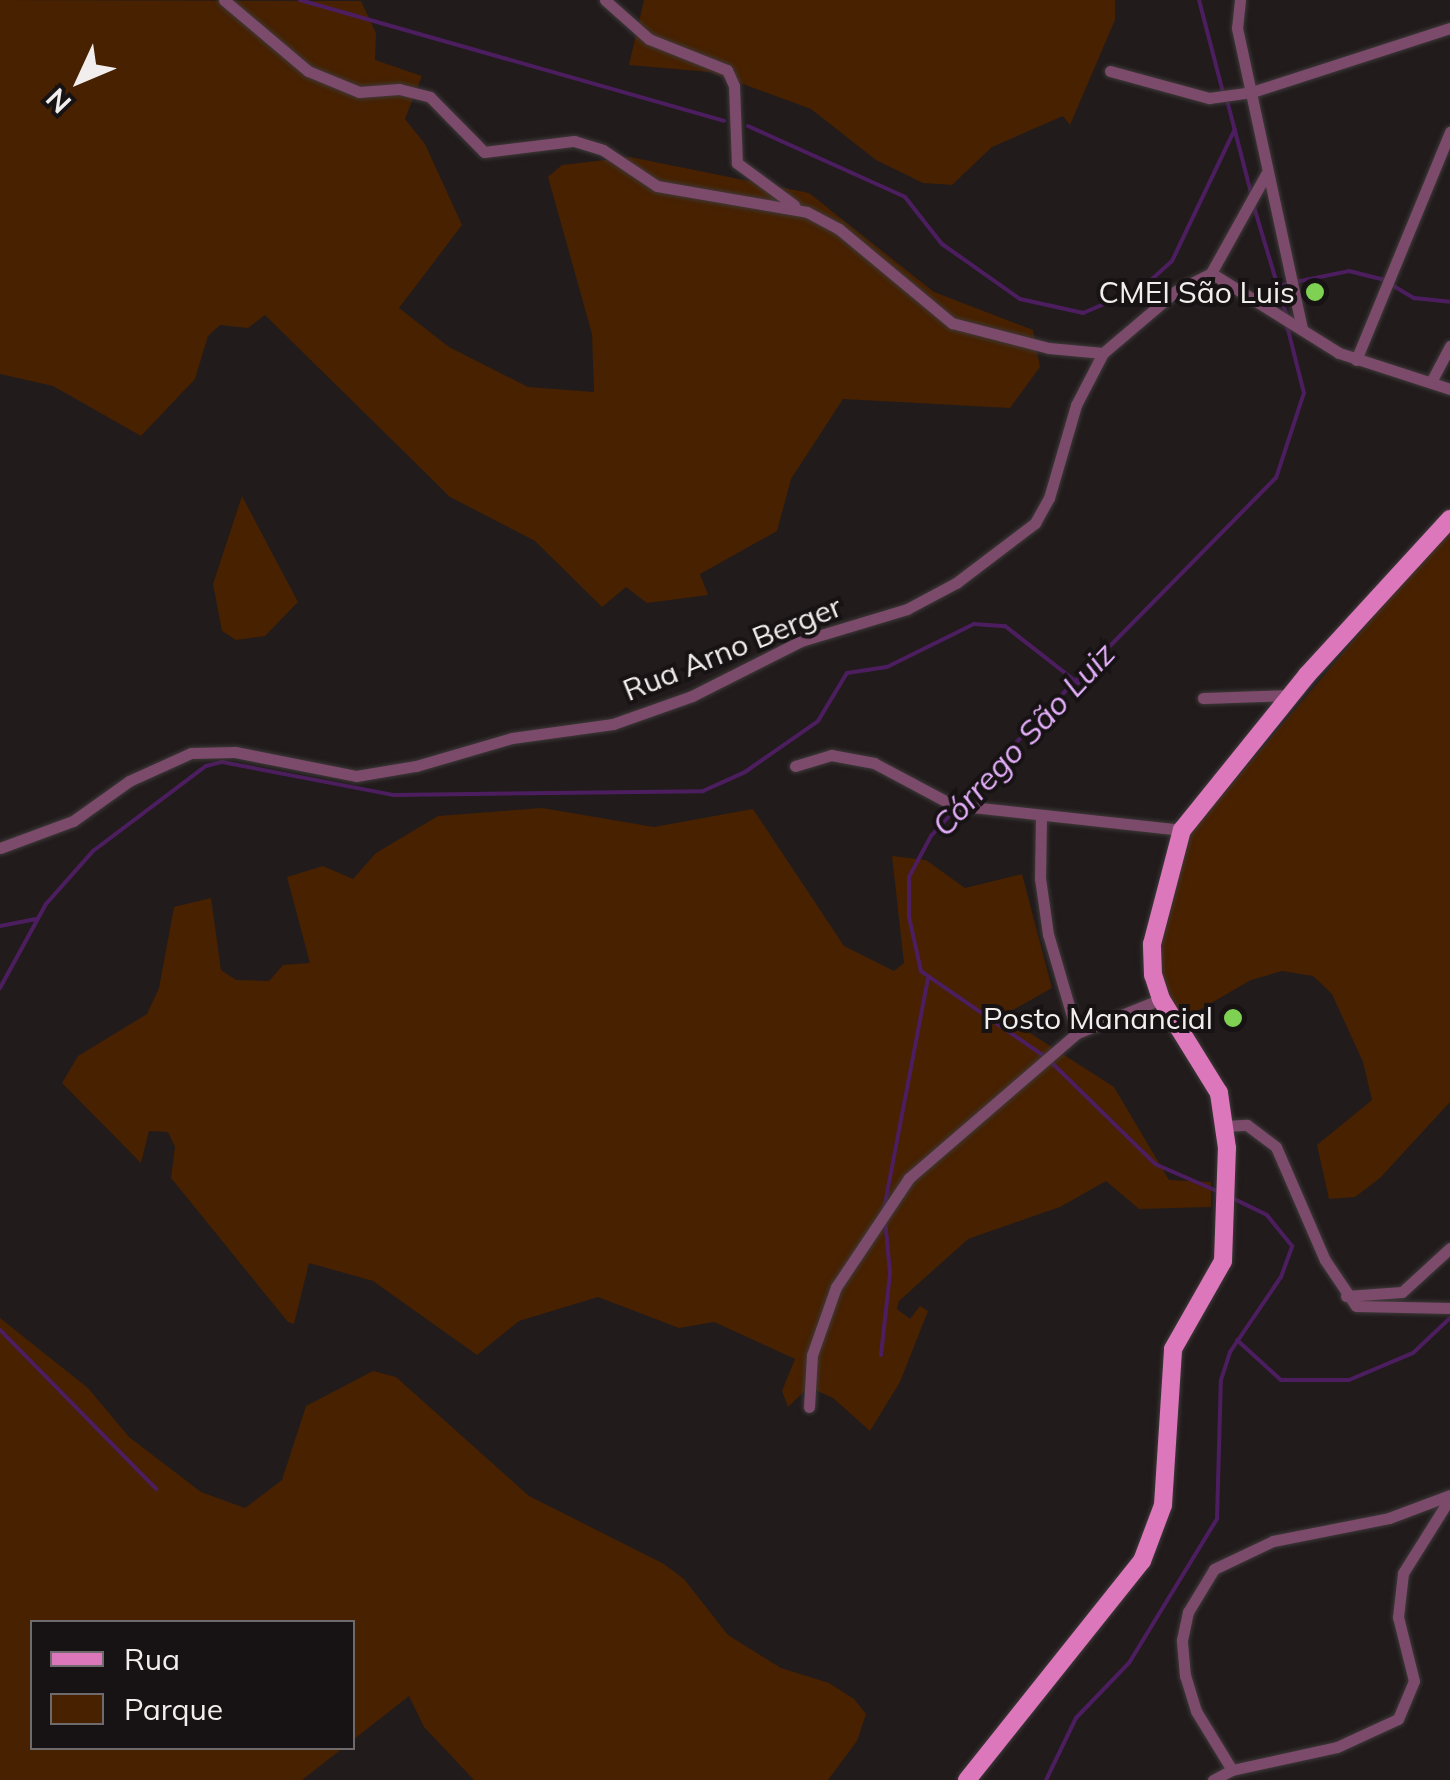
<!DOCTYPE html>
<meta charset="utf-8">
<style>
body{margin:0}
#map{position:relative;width:1450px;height:1780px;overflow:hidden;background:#211b1c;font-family:Mulish,sans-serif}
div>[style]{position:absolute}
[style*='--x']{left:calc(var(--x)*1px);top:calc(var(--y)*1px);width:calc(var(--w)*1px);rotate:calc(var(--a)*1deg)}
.green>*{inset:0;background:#472100}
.stream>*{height:4px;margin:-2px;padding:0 2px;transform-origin:2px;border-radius:2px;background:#4d1e5f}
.roads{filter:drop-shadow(0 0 2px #3e3939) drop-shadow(0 0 2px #3e3939)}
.minor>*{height:11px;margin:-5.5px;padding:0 5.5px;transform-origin:5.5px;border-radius:5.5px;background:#7c4b6b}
.primary>*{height:18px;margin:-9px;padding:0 9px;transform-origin:9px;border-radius:9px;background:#d7b}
.dots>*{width:28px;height:28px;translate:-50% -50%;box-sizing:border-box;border:5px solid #171213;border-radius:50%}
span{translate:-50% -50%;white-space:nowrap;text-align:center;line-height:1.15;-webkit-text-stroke:8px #171213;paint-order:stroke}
.poi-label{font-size:30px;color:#f2eeee}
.right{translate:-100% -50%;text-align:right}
.street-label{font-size:30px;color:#f2eeee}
.water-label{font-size:32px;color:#e3aefa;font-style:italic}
.legend{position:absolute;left:30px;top:1620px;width:325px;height:130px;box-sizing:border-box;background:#171213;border:2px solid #6f6a6b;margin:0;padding:12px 18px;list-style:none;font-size:30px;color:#f2eeee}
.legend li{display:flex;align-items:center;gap:20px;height:50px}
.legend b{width:50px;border:2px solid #6f6a6b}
.north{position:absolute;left:30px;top:30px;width:100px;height:100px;-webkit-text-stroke:8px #171213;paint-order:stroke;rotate:226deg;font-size:28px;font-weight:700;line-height:40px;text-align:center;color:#f2eeee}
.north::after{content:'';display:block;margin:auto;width:35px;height:45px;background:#f2eeee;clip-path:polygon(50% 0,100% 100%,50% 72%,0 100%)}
</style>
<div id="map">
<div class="green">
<div style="clip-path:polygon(0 0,361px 1px,376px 33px,375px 60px,422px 76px,405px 119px,425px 144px,462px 225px,399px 308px,449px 347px,528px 387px,594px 392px,592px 334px,548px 177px,562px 165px,630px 157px,809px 193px,934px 292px,1033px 330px,1040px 367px,1010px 408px,843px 399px,791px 479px,777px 531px,700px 574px,708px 595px,647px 603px,626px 587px,602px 607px,535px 541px,450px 497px,265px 315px,248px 328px,220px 325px,208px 336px,195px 379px,141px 436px,53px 386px,0 374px)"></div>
<div style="clip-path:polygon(644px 0,1115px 0,1115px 20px,1070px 125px,1063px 116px,992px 147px,952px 185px,923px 183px,876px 160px,811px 109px,710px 72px,629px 65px)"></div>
<div style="clip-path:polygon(242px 496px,298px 602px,265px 636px,236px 640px,222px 631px,213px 584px)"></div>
<div style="clip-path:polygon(1450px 527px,1450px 1102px,1380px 1178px,1355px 1197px,1329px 1199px,1317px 1145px,1372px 1100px,1363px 1062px,1332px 994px,1313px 976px,1282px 971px,1251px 980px,1173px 1025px,1154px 955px,1192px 831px)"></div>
<div style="clip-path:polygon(542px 808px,654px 827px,753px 809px,844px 946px,894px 971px,904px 963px,892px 856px,926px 860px,965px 888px,1022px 874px,1052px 988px,1011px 1011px,1013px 1022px,1114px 1087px,1169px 1180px,1211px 1182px,1211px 1207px,1139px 1209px,1106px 1181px,1060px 1207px,968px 1239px,899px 1301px,897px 1309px,910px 1319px,920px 1306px,928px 1311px,900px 1382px,870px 1431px,833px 1398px,809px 1387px,788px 1407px,782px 1391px,795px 1359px,714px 1322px,679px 1328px,598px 1297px,519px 1321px,477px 1355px,373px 1281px,309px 1263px,294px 1324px,288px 1322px,171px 1178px,175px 1147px,168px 1132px,149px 1131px,141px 1163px,62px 1083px,78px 1056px,147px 1014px,159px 988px,174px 907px,211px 898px,221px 970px,236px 980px,269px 981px,283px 965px,310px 963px,287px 877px,323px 866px,353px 879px,376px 853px,438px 816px)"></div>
<div style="clip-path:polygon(0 1318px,88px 1388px,129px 1437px,201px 1492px,245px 1508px,282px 1480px,306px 1406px,373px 1371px,396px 1377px,529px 1496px,664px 1564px,684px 1579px,728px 1635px,781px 1668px,829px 1683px,854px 1699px,866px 1714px,857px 1741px,828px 1780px,474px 1780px,424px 1727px,409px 1696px,353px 1740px,352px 1622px,32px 1622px,32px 1748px,343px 1748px,302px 1780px,0 1780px)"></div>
</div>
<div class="stream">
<div style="--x:300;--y:0;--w:441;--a:15.9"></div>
<div style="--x:1199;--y:0;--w:95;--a:75.4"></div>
<div style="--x:1227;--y:100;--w:96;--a:75.5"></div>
<div style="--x:748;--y:126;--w:172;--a:24.3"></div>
<div style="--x:905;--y:197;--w:60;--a:51.8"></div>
<div style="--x:942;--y:244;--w:95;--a:35.2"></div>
<div style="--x:1020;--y:299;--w:65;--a:12.5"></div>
<div style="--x:1083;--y:313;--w:64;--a:-23"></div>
<div style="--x:1142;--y:288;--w:40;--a:-42"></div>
<div style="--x:1172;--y:261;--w:146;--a:-64.5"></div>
<div style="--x:1254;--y:207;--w:115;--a:73.3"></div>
<div style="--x:1281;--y:285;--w:69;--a:-11.6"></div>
<div style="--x:1349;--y:271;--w:36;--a:14"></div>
<div style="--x:1392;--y:285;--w:26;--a:31"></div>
<div style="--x:1414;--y:298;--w:36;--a:6"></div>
<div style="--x:0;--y:926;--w:38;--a:-11"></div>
<div style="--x:0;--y:988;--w:96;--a:-61.3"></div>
<div style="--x:46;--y:904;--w:71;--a:-48.4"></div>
<div style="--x:93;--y:851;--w:141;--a:-37"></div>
<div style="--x:206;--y:766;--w:16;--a:-14"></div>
<div style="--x:222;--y:762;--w:174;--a:10.9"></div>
<div style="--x:393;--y:795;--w:310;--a:-0.7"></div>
<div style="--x:703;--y:791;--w:46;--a:-24.3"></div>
<div style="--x:745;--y:772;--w:89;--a:-34.9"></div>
<div style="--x:818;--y:721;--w:56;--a:-58.9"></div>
<div style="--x:847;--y:673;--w:40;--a:-8.5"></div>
<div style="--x:887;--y:667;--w:97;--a:-26.3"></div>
<div style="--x:974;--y:624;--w:31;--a:4"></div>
<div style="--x:1005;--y:626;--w:93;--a:38"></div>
<div style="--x:1044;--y:1056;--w:150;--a:-145.4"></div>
<div style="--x:921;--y:971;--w:55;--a:-102.5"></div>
<div style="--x:909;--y:917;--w:40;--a:-90"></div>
<div style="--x:909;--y:877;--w:47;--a:-61.8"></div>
<div style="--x:931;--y:836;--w:154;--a:-47.6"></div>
<div style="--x:1035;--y:722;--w:343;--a:-45.4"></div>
<div style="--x:1276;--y:478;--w:89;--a:-71.8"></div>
<div style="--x:1304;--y:393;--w:69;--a:-104.2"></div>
<div style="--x:1051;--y:1062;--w:146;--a:44.4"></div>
<div style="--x:1155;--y:1164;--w:70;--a:23.6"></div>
<div style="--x:884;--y:1209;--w:234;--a:-79.2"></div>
<div style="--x:0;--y:1330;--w:223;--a:45.5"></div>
<div style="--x:1237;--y:1340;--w:59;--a:42.3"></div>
<div style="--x:1281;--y:1380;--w:68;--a:0"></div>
<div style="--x:1349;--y:1380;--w:69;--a:-22.9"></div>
<div style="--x:1413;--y:1353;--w:51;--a:-43.4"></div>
<div style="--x:881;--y:1355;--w:82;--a:-83.7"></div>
<div style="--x:890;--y:1273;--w:54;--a:-95.3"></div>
<div style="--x:1046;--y:1780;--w:69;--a:-64.2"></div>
<div style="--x:1076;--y:1718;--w:76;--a:-46.1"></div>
<div style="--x:1129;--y:1663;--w:169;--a:-58.6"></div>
<div style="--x:1217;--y:1519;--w:139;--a:-88.4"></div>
<div style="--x:1221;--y:1380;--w:29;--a:-72"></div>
<div style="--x:1230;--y:1352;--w:91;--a:-55.8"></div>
<div style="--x:1281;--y:1277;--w:33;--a:-70"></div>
<div style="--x:1292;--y:1246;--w:40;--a:-129"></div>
<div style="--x:1267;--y:1215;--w:39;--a:-154"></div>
</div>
<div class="roads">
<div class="minor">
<div style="--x:224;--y:0;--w:110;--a:40.2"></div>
<div style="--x:308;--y:71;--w:55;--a:22.4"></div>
<div style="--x:359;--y:92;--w:40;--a:-4.3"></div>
<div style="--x:399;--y:89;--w:32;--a:14"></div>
<div style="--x:430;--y:97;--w:77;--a:45.5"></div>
<div style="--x:484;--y:152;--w:91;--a:-7"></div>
<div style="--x:574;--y:141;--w:30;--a:17"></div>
<div style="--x:603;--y:150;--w:65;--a:33.7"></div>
<div style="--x:657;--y:186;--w:152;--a:9.8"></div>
<div style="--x:807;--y:212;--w:36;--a:28"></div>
<div style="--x:839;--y:229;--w:147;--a:39.8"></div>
<div style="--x:952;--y:323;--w:100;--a:14.5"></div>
<div style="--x:1049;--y:348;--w:54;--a:5.3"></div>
<div style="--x:605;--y:0;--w:59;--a:41.6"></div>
<div style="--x:649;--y:39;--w:84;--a:21.7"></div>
<div style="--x:727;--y:70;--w:17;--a:66"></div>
<div style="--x:734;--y:86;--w:77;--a:87.8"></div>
<div style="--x:737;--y:163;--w:71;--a:36.4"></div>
<div style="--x:1240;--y:0;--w:28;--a:96"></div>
<div style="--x:1237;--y:28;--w:308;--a:77.8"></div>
<div style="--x:1110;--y:71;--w:103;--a:15.3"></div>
<div style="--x:1209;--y:98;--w:43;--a:-7.9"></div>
<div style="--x:1252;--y:92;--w:208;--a:-17.9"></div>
<div style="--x:1211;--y:273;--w:113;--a:-60.9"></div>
<div style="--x:1356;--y:360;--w:247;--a:-67.6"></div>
<div style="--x:1431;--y:382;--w:41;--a:-62.2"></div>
<div style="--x:1203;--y:698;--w:89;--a:-1.9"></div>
<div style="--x:795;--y:766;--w:38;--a:-17"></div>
<div style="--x:831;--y:755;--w:44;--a:10.5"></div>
<div style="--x:874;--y:763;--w:89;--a:28"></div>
<div style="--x:953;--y:805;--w:230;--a:6.2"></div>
<div style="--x:1041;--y:816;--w:62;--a:90.9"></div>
<div style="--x:1040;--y:878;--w:57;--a:81.9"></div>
<div style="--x:1048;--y:934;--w:103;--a:73.7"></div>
<div style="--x:0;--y:848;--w:78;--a:-20.3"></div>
<div style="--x:73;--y:821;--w:69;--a:-35.5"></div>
<div style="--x:129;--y:781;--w:68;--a:-24.3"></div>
<div style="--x:191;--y:753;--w:44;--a:-1.3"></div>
<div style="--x:235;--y:752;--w:123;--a:11.2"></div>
<div style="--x:356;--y:776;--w:61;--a:-9.5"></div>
<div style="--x:416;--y:766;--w:100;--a:-16.3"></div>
<div style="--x:512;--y:738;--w:102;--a:-7.9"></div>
<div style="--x:613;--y:724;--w:84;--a:-19.5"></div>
<div style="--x:692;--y:696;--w:122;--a:-26.8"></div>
<div style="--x:801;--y:641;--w:111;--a:-16.8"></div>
<div style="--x:907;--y:609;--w:55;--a:-28"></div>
<div style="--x:956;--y:583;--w:99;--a:-37.2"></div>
<div style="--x:1035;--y:523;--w:29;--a:-61"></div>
<div style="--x:1049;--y:498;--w:97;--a:-73.8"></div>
<div style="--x:1076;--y:405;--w:59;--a:-62.6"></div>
<div style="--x:1103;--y:353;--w:96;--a:-40.3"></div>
<div style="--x:1176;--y:291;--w:39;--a:-27"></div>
<div style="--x:1211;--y:273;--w:151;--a:32"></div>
<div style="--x:1339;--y:353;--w:117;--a:18"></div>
<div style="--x:1225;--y:1126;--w:22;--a:-3"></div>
<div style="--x:1247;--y:1125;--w:36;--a:37"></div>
<div style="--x:1276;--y:1147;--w:123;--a:66.6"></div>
<div style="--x:1325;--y:1260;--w:55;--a:56"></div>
<div style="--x:1356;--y:1306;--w:94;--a:1.2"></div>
<div style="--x:1346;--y:1296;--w:56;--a:-4.1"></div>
<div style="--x:1402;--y:1292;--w:65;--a:-42.5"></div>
<div style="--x:809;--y:1407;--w:52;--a:-86.7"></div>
<div style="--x:812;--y:1355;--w:72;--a:-70.6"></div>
<div style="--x:836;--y:1287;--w:131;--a:-56.2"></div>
<div style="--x:909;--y:1178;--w:222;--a:-40.8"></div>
<div style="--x:1077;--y:1033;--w:91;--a:-22"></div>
<div style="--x:1232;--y:1770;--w:69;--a:-121.4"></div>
<div style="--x:1196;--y:1711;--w:37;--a:-107"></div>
<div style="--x:1185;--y:1676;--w:36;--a:-95"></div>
<div style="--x:1182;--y:1640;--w:29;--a:-78"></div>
<div style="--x:1188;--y:1612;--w:50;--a:-58.8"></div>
<div style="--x:1214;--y:1569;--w:65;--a:-25.4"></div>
<div style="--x:1273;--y:1541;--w:118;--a:-11.2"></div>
<div style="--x:1389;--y:1518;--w:65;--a:-20.7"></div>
<div style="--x:1213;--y:1780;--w:21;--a:-28"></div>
<div style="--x:1232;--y:1770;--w:107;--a:-12.4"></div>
<div style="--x:1337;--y:1747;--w:67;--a:-24.7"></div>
<div style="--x:1398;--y:1719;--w:41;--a:-67.2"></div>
<div style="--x:1414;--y:1681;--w:66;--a:-104"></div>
<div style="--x:1398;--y:1617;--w:44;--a:-83.5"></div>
<div style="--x:1403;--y:1573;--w:89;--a:-57.9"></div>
</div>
<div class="primary">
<div style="--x:967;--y:1780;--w:280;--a:-51.4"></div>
<div style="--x:1142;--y:1561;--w:60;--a:-69.4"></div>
<div style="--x:1163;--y:1505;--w:156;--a:-86.3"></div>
<div style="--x:1173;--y:1349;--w:101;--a:-60.4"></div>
<div style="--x:1223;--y:1261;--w:113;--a:-88"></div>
<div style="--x:1227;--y:1148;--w:56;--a:-98.3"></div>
<div style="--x:1219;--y:1093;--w:110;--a:-121.7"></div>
<div style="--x:1161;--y:999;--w:25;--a:-108"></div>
<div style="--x:1153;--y:975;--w:31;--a:-92"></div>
<div style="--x:1152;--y:944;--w:118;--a:-75.3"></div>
<div style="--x:1182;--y:830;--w:199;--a:-51.1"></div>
<div style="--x:1307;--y:675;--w:212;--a:-47.5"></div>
</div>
</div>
<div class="dots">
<div style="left:1315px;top:292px;background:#7ed153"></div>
<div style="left:1233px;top:1018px;background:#7ed153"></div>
</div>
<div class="poi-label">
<span class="right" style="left:1295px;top:292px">CMEI São Luis</span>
<span class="right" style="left:1213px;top:1018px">Posto Manancial</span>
</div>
<div class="street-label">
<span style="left:732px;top:648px;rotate:-22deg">Rua Arno Berger</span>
</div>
<div class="water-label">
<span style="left:1023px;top:739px;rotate:-47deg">Córrego São Luiz</span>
</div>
<ul class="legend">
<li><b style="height:12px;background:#d7b"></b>Rua</li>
<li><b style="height:28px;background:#472100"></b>Parque</li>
</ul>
<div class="north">N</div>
</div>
